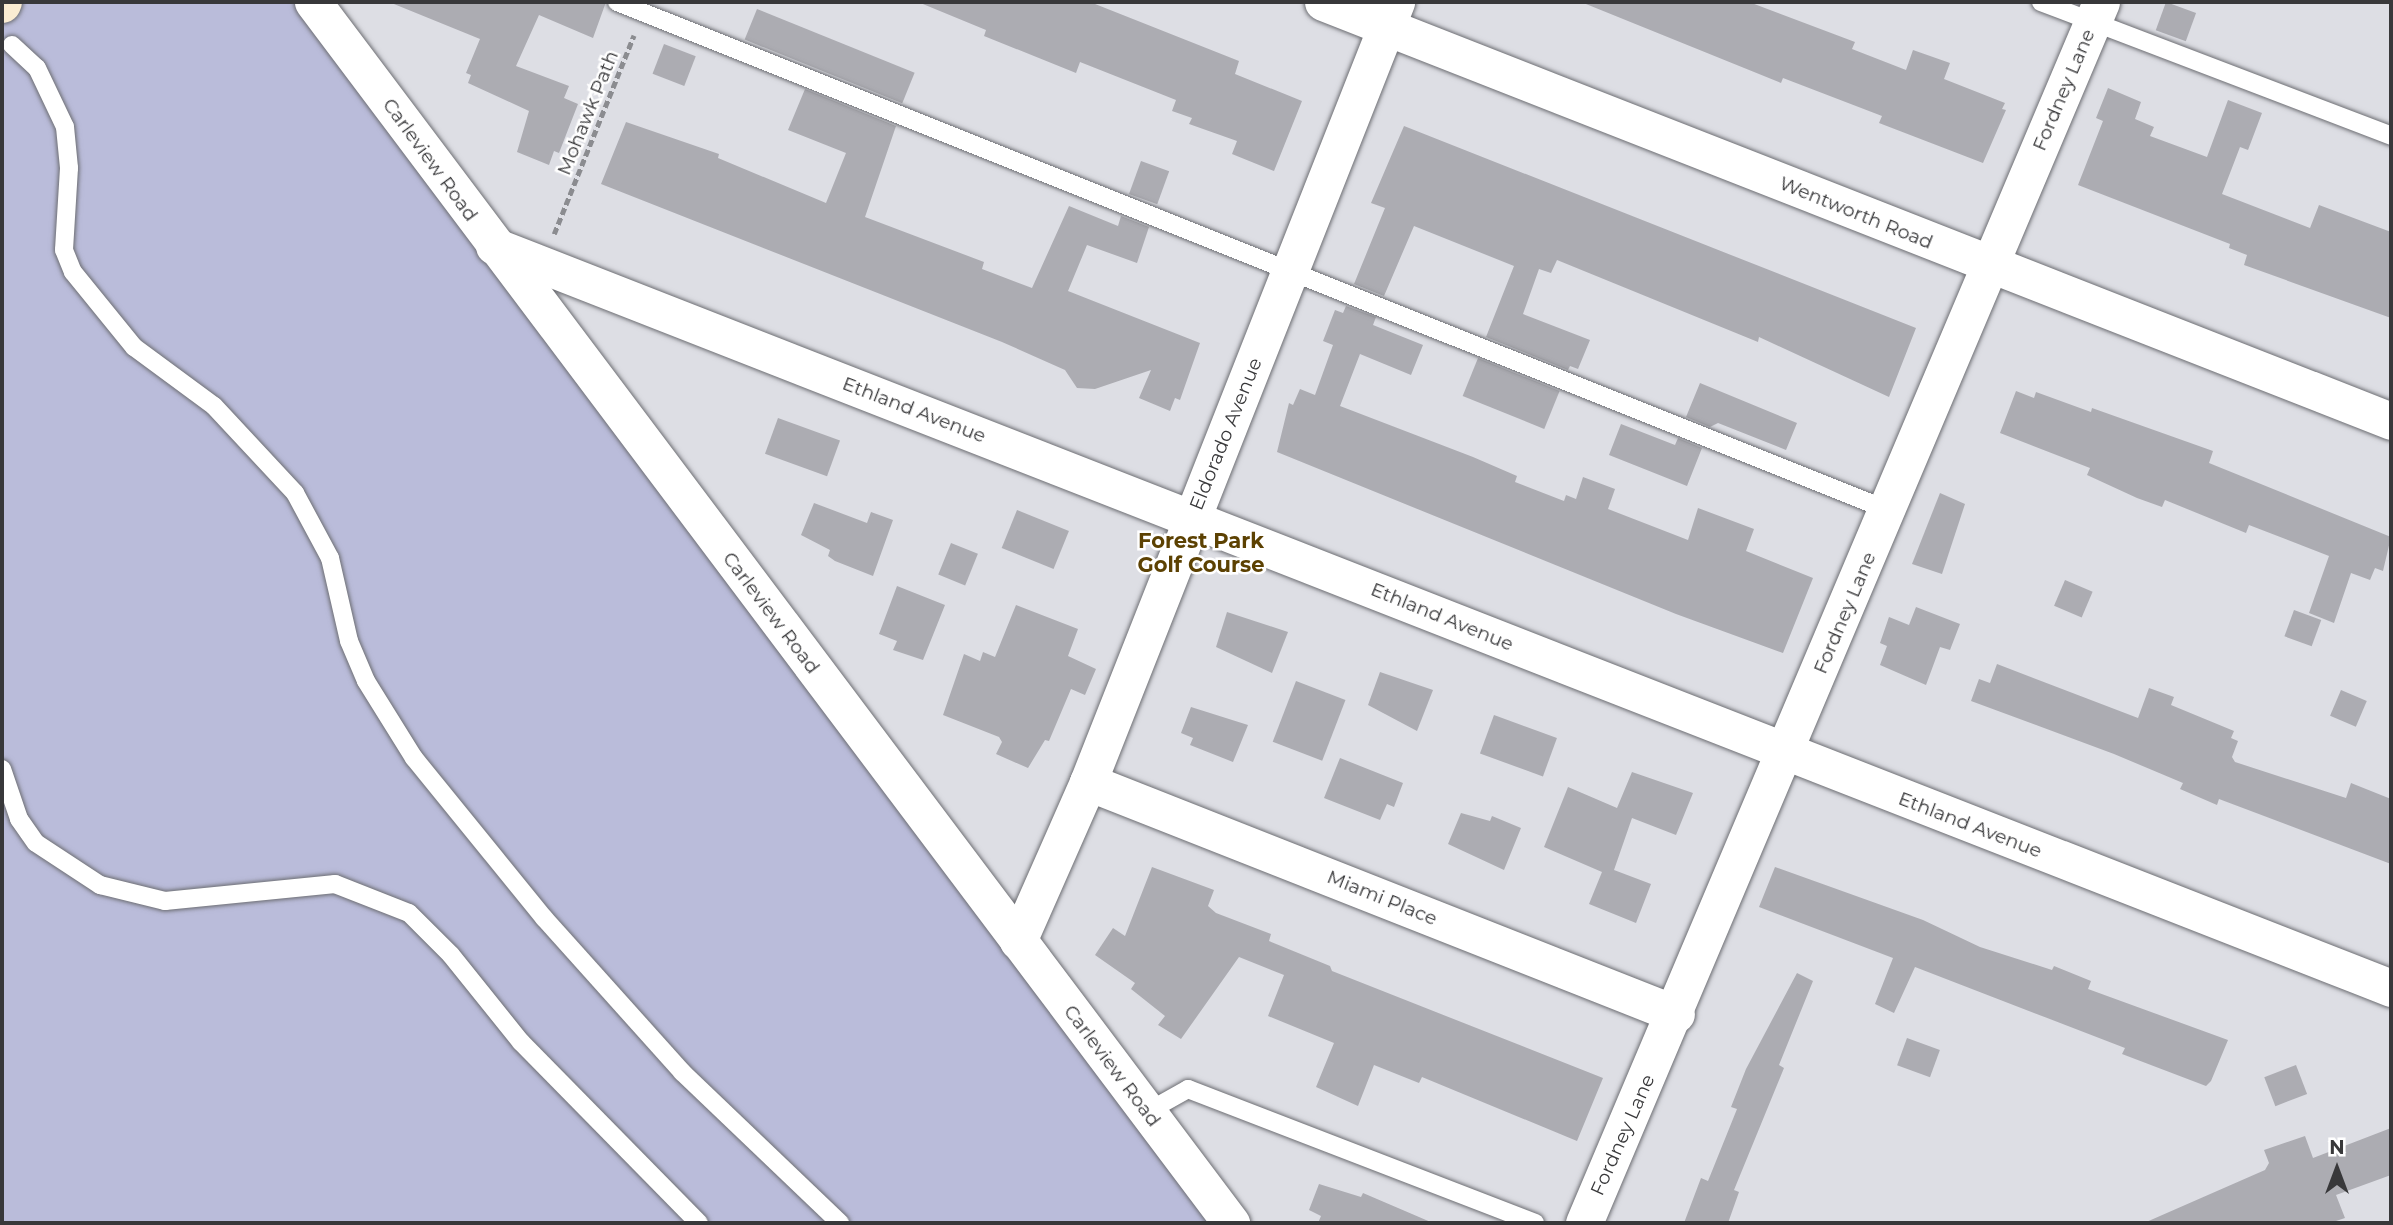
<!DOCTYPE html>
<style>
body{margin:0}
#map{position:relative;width:2393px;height:1225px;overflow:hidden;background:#dddee4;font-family:Montserrat,sans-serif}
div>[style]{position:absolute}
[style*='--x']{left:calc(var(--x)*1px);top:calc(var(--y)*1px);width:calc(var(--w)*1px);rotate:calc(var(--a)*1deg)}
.green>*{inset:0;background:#babcda}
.building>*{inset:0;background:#acacb2;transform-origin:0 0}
.path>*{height:4.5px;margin-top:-2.25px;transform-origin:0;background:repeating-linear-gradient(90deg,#8b8c90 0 7px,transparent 0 10.5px)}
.roads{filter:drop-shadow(0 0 2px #6d6e73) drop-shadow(0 0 2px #6d6e73)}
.service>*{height:18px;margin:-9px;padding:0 9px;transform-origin:9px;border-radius:9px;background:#fff}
.minor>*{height:37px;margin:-18.5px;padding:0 18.5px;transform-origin:18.5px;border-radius:18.5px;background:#fff}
.secondary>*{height:38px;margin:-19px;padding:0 19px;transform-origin:19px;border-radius:19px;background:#faecd2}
span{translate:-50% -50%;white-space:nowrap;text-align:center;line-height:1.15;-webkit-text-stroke:5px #fff;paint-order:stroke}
.street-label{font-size:19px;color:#38383a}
.neighbourhood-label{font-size:21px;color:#5c4102;font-weight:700}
.frame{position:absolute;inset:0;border:4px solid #38383a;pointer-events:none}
.north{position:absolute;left:2302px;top:1134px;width:70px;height:70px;-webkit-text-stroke:5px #fff;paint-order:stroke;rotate:0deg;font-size:19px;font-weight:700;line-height:28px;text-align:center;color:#38383a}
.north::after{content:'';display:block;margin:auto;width:24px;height:32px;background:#38383a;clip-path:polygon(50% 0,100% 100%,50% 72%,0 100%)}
</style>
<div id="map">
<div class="green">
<div style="clip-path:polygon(2px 2px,294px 2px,1210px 1223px,2px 1223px)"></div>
</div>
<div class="building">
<div style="clip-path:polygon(389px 2px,606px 2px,593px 38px,539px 15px,516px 66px,569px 86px,564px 98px,578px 104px,559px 153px,554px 151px,549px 165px,517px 152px,529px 111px,468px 83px,471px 75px,466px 73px,480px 39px)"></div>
<div style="clip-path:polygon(918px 2px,1090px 2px,1239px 61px,1235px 74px,1302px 101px,1274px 171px,1232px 154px,1237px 141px,1189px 124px,1192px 118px,1172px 111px,1176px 100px,1080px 62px,1076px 73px,984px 36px,986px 30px)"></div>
<div style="clip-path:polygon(1581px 2px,1749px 2px,1855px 42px,1852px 49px,1906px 70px,1913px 50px,1950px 63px,1944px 79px,2005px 103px,2002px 109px,2006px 110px,1983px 163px,1879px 123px,1882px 116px,1783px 78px,1781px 83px)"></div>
<div style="left:2166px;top:2px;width:32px;height:30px;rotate:20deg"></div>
<div style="left:757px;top:9px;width:170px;height:33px;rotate:22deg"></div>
<div style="left:664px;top:44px;width:34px;height:32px;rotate:21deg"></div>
<div style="clip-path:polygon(2108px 88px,2141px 102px,2135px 119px,2154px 127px,2150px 136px,2207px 157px,2228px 100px,2262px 113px,2248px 150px,2240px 147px,2222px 194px,2310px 228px,2319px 205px,2391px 232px,2391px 318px,2244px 265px,2247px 255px,2229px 248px,2230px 244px,2078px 185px,2103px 121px,2096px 118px)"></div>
<div style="clip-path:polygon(805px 89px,896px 126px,865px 217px,984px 262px,982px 269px,1032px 288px,1069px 206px,1118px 226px,1121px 216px,1149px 227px,1137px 263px,1087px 245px,1068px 291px,1200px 343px,1180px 400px,1175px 398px,1170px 411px,1139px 398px,1151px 370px,1095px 389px,1077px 388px,1065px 370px,1002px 342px,601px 184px,626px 122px,719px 154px,718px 158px,826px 203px,846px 153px,788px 130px)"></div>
<div style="clip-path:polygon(1404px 126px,1916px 328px,1889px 397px,1759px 337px,1758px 342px,1557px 260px,1551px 273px,1539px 269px,1523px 314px,1590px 340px,1578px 369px,1570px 366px,1568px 370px,1486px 337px,1514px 266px,1414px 226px,1384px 296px,1354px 284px,1385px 208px,1371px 203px)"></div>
<div style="left:1141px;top:161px;width:30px;height:35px;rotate:20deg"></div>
<div style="clip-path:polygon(1346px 306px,1376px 317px,1373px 325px,1423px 345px,1411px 375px,1360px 354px,1340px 406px,1473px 457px,1517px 476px,1515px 482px,1564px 501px,1566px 495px,1576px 499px,1583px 477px,1615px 489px,1608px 509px,1688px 540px,1698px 508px,1754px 529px,1746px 551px,1813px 578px,1783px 653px,1676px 614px,1277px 452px,1289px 403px,1293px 405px,1300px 389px,1315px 395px,1333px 345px,1323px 341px,1335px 310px,1343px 313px)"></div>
<div style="left:1478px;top:358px;width:88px;height:41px;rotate:22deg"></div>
<div style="clip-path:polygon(1700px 383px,1797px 423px,1786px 450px,1718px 423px,1710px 427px,1686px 417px)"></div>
<div style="clip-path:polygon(2016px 391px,2034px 398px,2036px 392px,2091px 412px,2092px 408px,2213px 451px,2209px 463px,2391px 537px,2383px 571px,2375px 568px,2370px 580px,2351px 573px,2334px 623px,2309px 613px,2329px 556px,2249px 525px,2246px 533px,2165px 500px,2162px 507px,2137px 498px,2087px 475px,2090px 468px,2000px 433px)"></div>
<div style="left:778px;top:418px;width:66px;height:38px;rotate:20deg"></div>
<div style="clip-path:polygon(1621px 424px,1675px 445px,1678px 438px,1702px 448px,1687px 486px,1609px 455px)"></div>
<div style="clip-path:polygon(1940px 493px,1965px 504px,1942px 574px,1912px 564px)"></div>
<div style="clip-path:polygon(814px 503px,867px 523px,871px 512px,893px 520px,873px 576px,835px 561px,828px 556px,830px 550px,801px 535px)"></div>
<div style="left:1017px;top:510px;width:56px;height:41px;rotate:22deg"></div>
<div style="left:951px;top:543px;width:29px;height:34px;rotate:22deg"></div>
<div style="left:2065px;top:580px;width:30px;height:28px;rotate:23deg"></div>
<div style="clip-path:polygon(897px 586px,945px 605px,923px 660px,893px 650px,897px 641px,879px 634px)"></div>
<div style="clip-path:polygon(1016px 605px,1078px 629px,1068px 656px,1096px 669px,1085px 695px,1071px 689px,1049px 741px,1045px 740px,1028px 768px,996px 754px,1002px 742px,999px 737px,943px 715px,964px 654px,980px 661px,983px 652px,995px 657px)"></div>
<div style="clip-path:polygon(1916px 607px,1960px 624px,1950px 650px,1940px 647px,1926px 685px,1880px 665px,1887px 646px,1880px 643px,1889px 617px,1909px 625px)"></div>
<div style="left:2294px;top:610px;width:29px;height:28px;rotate:20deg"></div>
<div style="clip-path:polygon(1227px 612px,1288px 632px,1272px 673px,1216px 647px)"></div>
<div style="clip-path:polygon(1997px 664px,2138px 718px,2149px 688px,2174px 697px,2171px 705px,2234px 731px,2231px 738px,2238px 741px,2232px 757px,2235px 762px,2346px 798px,2351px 783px,2391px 799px,2391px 864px,2219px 799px,2217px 805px,2180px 789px,2183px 783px,2114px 754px,1971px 701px,1979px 679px,1990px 683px)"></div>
<div style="clip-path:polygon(1380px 672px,1433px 690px,1417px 731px,1368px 705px)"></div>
<div style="left:1296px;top:681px;width:53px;height:65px;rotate:21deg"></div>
<div style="left:2341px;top:690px;width:28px;height:28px;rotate:23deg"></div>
<div style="clip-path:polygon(1191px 707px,1248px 725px,1233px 762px,1190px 745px,1193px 738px,1181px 733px)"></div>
<div style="left:1494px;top:715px;width:67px;height:41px;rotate:20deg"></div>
<div style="clip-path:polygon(1340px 758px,1403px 783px,1394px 807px,1387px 804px,1380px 820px,1324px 798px)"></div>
<div style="clip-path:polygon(1632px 772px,1693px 793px,1676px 835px,1632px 818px,1614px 870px,1651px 884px,1636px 923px,1589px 904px,1602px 872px,1544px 847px,1568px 787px,1617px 808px)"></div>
<div style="clip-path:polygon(1461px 813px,1490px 821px,1492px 816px,1521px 828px,1504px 870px,1448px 844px)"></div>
<div style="clip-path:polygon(1152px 867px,1214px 890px,1208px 906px,1216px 913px,1271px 934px,1269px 941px,1330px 966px,1332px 971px,1603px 1078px,1577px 1141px,1422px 1077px,1419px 1083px,1374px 1065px,1358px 1106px,1316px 1087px,1334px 1043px,1268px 1016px,1284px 975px,1239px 957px,1181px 1039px,1158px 1025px,1165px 1016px,1131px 989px,1135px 983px,1095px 955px,1113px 928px,1125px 936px)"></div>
<div style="clip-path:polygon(1775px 867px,1923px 920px,1980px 947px,2052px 970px,2054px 966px,2091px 981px,2088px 989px,2228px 1040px,2211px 1081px,2206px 1086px,2122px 1054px,2125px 1048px,1915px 967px,1894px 1013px,1875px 1004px,1893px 958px,1759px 907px)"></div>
<div style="clip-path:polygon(1797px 973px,1813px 981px,1779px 1065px,1784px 1068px,1734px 1190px,1739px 1192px,1728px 1223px,1684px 1223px,1701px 1178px,1708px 1181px,1737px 1109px,1731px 1107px,1746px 1069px)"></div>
<div style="left:1907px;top:1038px;width:35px;height:29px;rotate:20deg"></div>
<div style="left:2296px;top:1065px;width:31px;height:34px;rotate:69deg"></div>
<div style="clip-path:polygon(2391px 1128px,2391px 1175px,2336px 1195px,2345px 1218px,2330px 1223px,2144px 1223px,2265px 1170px,2269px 1163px,2264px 1150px,2305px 1136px,2313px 1158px)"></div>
<div style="clip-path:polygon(1319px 1184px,1361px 1197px,1363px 1193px,1433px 1223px,1318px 1223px,1321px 1216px,1309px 1210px)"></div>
</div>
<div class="path">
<div style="--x:554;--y:234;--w:214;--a:-68.1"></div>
</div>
<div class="roads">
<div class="service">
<div style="--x:617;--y:2;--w:1369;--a:21.79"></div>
<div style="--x:2041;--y:2;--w:375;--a:20.9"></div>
<div style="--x:12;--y:45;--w:34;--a:43"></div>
<div style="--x:37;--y:68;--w:65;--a:64.6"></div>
<div style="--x:65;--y:127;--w:41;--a:84.4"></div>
<div style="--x:69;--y:168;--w:82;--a:93.5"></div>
<div style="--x:64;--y:250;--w:24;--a:68"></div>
<div style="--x:73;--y:272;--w:97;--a:50.9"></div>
<div style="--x:134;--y:347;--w:99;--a:36.4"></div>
<div style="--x:214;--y:406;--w:119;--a:47"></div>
<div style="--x:295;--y:493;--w:74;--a:61.7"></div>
<div style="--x:330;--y:558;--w:85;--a:77.1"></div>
<div style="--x:349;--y:641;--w:43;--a:67"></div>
<div style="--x:366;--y:681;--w:91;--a:58.1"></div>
<div style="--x:414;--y:758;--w:206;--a:50.9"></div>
<div style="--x:544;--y:918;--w:207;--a:48.1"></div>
<div style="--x:682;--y:1072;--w:219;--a:43.7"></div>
<div style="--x:2;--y:769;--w:53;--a:71.2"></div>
<div style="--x:19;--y:819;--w:29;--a:55"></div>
<div style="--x:36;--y:843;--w:77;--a:33.3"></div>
<div style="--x:100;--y:885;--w:67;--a:13.8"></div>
<div style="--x:165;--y:901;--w:171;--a:-5.7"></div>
<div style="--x:335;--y:884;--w:79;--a:21.4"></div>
<div style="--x:409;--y:913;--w:59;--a:45"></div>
<div style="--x:451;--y:955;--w:112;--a:51.2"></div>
<div style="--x:521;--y:1042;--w:254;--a:45.5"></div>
<div style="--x:1147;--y:1112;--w:47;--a:-29.3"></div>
<div style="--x:1188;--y:1089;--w:372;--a:21.1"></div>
</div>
<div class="minor">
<div style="--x:313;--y:2;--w:1528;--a:53.06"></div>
<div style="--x:1323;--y:2;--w:1147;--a:21.42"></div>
<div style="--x:494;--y:246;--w:2037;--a:21.36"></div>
<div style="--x:1088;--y:782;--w:632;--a:21.53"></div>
<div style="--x:1018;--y:941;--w:174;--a:-66.2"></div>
<div style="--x:1088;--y:782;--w:839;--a:-68.45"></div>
<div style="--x:1584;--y:1223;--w:1326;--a:-67.05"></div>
</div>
<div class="secondary">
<div style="--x:2;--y:4;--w:2;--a:-63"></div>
</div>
</div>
<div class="street-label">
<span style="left:2064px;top:90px;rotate:-67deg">Fordney Lane</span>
<span style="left:588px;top:113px;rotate:-68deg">Mohawk Path</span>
<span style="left:430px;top:160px;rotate:54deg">Carleview Road</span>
<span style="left:1856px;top:213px;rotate:22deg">Wentworth Road</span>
<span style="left:914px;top:410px;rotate:21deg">Ethland Avenue</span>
<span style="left:1226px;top:434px;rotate:-68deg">Eldorado Avenue</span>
<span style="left:771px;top:613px;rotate:53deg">Carleview Road</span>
<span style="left:1845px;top:613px;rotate:-67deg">Fordney Lane</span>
<span style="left:1442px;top:617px;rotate:22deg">Ethland Avenue</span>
<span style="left:1970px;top:825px;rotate:21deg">Ethland Avenue</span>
<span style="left:1382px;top:898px;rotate:22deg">Miami Place</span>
<span style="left:1112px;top:1066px;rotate:53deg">Carleview Road</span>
<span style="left:1623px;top:1135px;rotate:-66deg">Fordney Lane</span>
</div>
<div class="neighbourhood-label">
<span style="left:1201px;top:553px">Forest Park<br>Golf Course</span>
</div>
<div class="frame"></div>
<div class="north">N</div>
</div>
